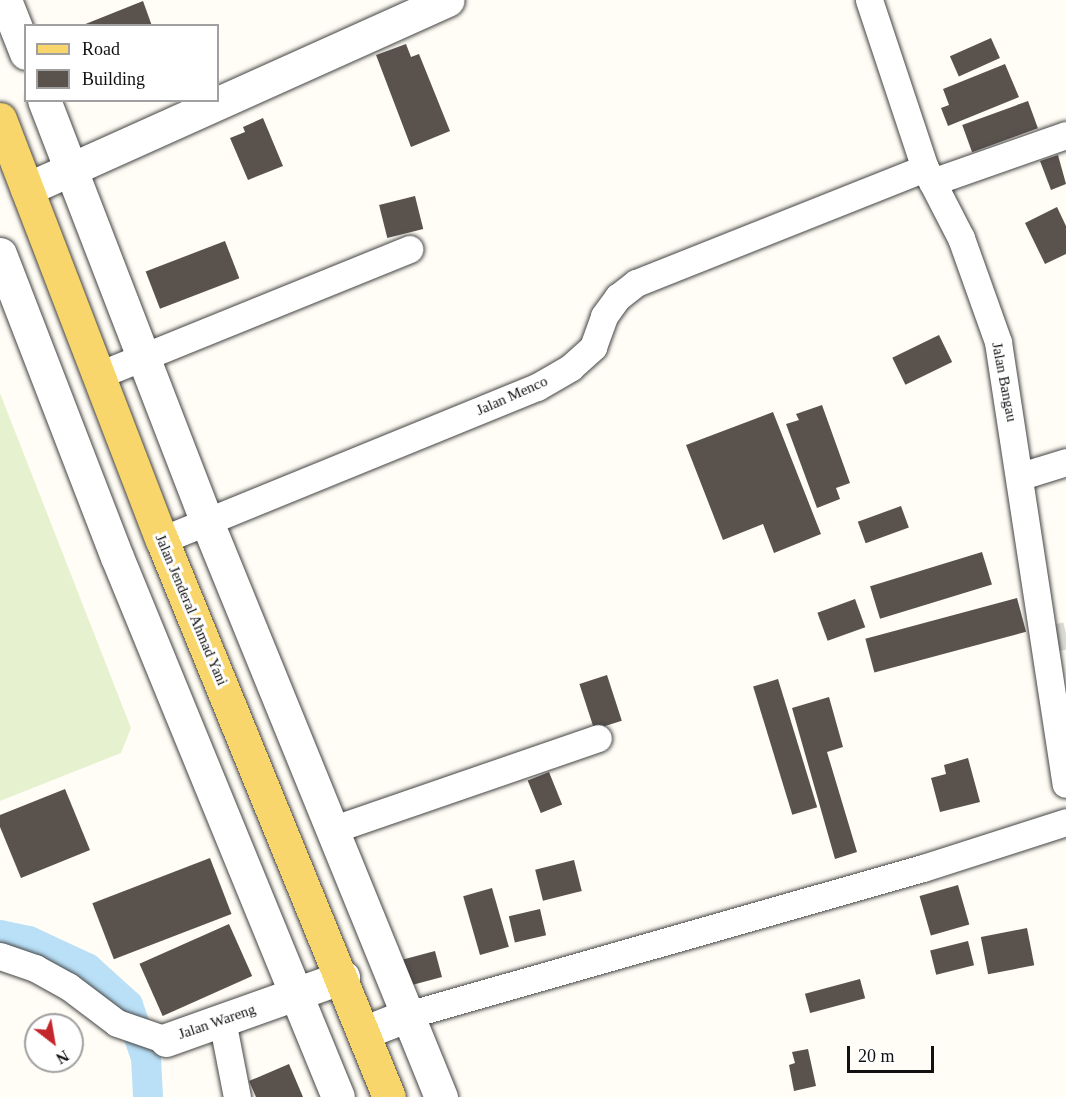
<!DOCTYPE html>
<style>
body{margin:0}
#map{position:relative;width:1066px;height:1097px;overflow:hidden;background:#fffdf5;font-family:"Times New Roman",serif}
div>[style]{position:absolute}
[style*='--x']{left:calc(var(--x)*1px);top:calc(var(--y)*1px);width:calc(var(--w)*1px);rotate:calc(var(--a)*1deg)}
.pitch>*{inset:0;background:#e6f2cf}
.canal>*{height:30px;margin:-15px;padding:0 15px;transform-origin:15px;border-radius:15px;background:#b9e0f7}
.building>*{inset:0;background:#5a524d;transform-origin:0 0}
.minor-tunnel>*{height:27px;margin-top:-13.5px;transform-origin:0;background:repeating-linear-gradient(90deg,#dbdad3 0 27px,transparent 0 41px)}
.roads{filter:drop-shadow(0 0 2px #444) drop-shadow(0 0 2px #444)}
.minor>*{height:27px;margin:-13.5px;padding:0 13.5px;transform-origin:13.5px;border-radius:13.5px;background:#fff}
.tertiary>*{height:33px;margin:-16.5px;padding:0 16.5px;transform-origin:16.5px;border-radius:16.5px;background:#fff}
.primary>*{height:33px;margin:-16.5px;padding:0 16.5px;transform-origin:16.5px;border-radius:16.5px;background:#f9d66b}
span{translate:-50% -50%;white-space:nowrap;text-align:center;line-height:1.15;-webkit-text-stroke:6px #fff;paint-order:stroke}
.street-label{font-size:15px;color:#111}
.legend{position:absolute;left:24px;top:24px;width:195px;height:78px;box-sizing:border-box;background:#fff;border:2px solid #a0a0a0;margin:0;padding:8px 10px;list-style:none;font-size:18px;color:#111}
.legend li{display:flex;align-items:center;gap:12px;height:30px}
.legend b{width:30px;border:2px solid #a0a0a0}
.north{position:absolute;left:24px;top:1013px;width:60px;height:60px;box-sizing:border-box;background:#fff;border:2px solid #a0a0a0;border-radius:50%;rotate:149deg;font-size:16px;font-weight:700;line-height:24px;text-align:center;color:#111}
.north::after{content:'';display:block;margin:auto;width:21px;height:27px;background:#c4262e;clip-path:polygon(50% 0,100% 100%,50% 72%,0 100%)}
.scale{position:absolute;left:847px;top:1046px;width:87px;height:27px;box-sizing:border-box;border:3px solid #111;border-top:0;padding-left:8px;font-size:18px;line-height:21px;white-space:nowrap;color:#111;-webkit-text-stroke:4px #fff;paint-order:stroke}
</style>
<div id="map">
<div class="pitch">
<div style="clip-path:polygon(0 393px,131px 728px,121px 753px,0 801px)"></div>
</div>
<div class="canal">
<div style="--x:0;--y:935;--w:30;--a:12"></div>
<div style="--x:29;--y:941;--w:64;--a:25"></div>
<div style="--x:87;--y:968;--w:55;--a:42.1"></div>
<div style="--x:128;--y:1005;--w:56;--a:71.2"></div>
<div style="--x:146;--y:1058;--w:39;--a:87"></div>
</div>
<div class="building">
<div style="clip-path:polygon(143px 1px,152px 26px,83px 26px,83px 25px)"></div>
<div style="left:991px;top:38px;width:22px;height:45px;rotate:66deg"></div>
<div style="clip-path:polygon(406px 44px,411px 57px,419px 54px,450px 131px,411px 147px,376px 55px)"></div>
<div style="clip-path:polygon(1005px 64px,1019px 97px,948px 126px,941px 108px,949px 105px,943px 89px)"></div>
<div style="left:1028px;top:101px;width:29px;height:70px;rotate:70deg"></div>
<div style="clip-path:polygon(263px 118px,283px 166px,248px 180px,230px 138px,245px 132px,243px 127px)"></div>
<div style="clip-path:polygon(1058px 155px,1066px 184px,1051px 190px,1040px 161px)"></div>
<div style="left:415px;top:196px;width:34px;height:37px;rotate:76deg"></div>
<div style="clip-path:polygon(1057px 207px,1066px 226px,1066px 254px,1045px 264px,1025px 223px)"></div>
<div style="left:225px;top:241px;width:40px;height:85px;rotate:69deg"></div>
<div style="left:939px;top:335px;width:30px;height:52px;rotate:64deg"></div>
<div style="clip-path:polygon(822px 405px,850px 483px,836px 488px,840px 499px,817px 508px,786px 424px,799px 420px,796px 414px)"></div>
<div style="clip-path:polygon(773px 412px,821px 534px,774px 553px,763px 524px,723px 540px,686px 445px)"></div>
<div style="left:901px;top:506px;width:23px;height:46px;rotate:70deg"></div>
<div style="left:982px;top:552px;width:34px;height:117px;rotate:73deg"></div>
<div style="left:1017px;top:598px;width:35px;height:157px;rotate:75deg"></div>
<div style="left:855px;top:599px;width:30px;height:40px;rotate:70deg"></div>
<div style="left:607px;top:675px;width:48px;height:29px;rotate:72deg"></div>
<div style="left:778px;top:679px;width:134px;height:26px;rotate:73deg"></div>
<div style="clip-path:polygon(829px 697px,843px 747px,827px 752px,857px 852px,835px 859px,792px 708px)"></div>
<div style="clip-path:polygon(968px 758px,980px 802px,940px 812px,931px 778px,946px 774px,944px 765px)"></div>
<div style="left:549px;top:772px;width:35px;height:23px;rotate:68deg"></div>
<div style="clip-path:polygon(65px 789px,90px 850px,21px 878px,0 827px,0 815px)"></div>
<div style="left:210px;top:858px;width:60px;height:126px;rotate:69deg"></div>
<div style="left:574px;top:860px;width:32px;height:40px;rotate:76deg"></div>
<div style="left:958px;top:885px;width:41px;height:40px;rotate:74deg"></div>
<div style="left:492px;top:888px;width:61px;height:30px;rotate:74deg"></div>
<div style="left:540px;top:909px;width:27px;height:32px;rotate:77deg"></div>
<div style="left:229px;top:924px;width:57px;height:98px;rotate:66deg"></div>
<div style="left:1027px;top:928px;width:38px;height:47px;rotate:79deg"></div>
<div style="left:968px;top:941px;width:25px;height:39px;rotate:76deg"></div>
<div style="left:435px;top:951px;width:27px;height:33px;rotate:75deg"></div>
<div style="left:860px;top:979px;width:20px;height:57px;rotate:75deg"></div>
<div style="clip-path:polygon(808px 1049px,816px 1086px,794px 1091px,789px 1065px,795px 1063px,792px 1052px)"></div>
<div style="clip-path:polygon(289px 1064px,303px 1097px,256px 1097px,249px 1081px)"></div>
</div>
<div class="minor-tunnel">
<div style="--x:1045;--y:640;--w:22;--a:-13"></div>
</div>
<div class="roads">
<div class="minor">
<div style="--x:869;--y:0;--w:177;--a:71.6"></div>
<div style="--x:925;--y:168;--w:79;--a:62.8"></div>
<div style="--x:961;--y:238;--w:110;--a:70.4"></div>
<div style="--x:998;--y:342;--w:447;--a:81.3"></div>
<div style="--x:932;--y:182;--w:142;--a:-19.3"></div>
<div style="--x:99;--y:375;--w:335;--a:-22.1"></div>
<div style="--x:1021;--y:476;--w:47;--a:-17.3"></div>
<div style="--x:162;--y:540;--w:405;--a:-22.2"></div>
<div style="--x:537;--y:387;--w:39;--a:-30"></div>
<div style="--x:571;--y:367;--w:30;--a:-42"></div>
<div style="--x:593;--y:347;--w:33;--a:-70"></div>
<div style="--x:604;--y:316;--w:24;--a:-54"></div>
<div style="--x:618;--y:297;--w:23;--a:-38"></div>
<div style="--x:636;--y:283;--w:311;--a:-21.7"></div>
<div style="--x:334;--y:829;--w:279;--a:-19"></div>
<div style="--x:0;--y:956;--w:37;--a:19"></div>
<div style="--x:35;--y:968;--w:38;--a:29"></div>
<div style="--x:68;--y:986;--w:61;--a:37.1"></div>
<div style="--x:117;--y:1023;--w:52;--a:19.1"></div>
<div style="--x:411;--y:1014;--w:532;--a:-15.92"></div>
<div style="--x:923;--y:868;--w:150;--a:-17.8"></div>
<div style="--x:222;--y:1020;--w:78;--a:79"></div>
</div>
<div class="tertiary">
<div style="--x:5;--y:0;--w:57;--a:68.4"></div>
<div style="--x:44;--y:100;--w:452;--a:68.9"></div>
<div style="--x:207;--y:522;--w:621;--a:67.86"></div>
<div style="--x:27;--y:189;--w:461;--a:-24.2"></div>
<div style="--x:0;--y:254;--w:325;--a:68.9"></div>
<div style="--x:117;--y:557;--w:583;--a:67.74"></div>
<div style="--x:365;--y:1032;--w:49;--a:-21.4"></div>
<div style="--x:166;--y:1040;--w:188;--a:-19.6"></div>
</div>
<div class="primary">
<div style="--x:0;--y:119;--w:451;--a:69"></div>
<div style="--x:162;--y:540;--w:601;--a:67.83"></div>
</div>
</div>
<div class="street-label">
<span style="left:1004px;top:382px;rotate:79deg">Jalan Bangau</span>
<span style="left:512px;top:396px;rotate:-24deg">Jalan Menco</span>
<span style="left:191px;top:610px;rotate:67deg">Jalan Jenderal Ahmad Yani</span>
<span style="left:217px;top:1022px;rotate:-19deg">Jalan Wareng</span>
</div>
<ul class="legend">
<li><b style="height:8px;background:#f9d66b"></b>Road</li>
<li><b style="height:16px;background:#5a524d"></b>Building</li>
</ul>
<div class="north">N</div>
<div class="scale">20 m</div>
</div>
